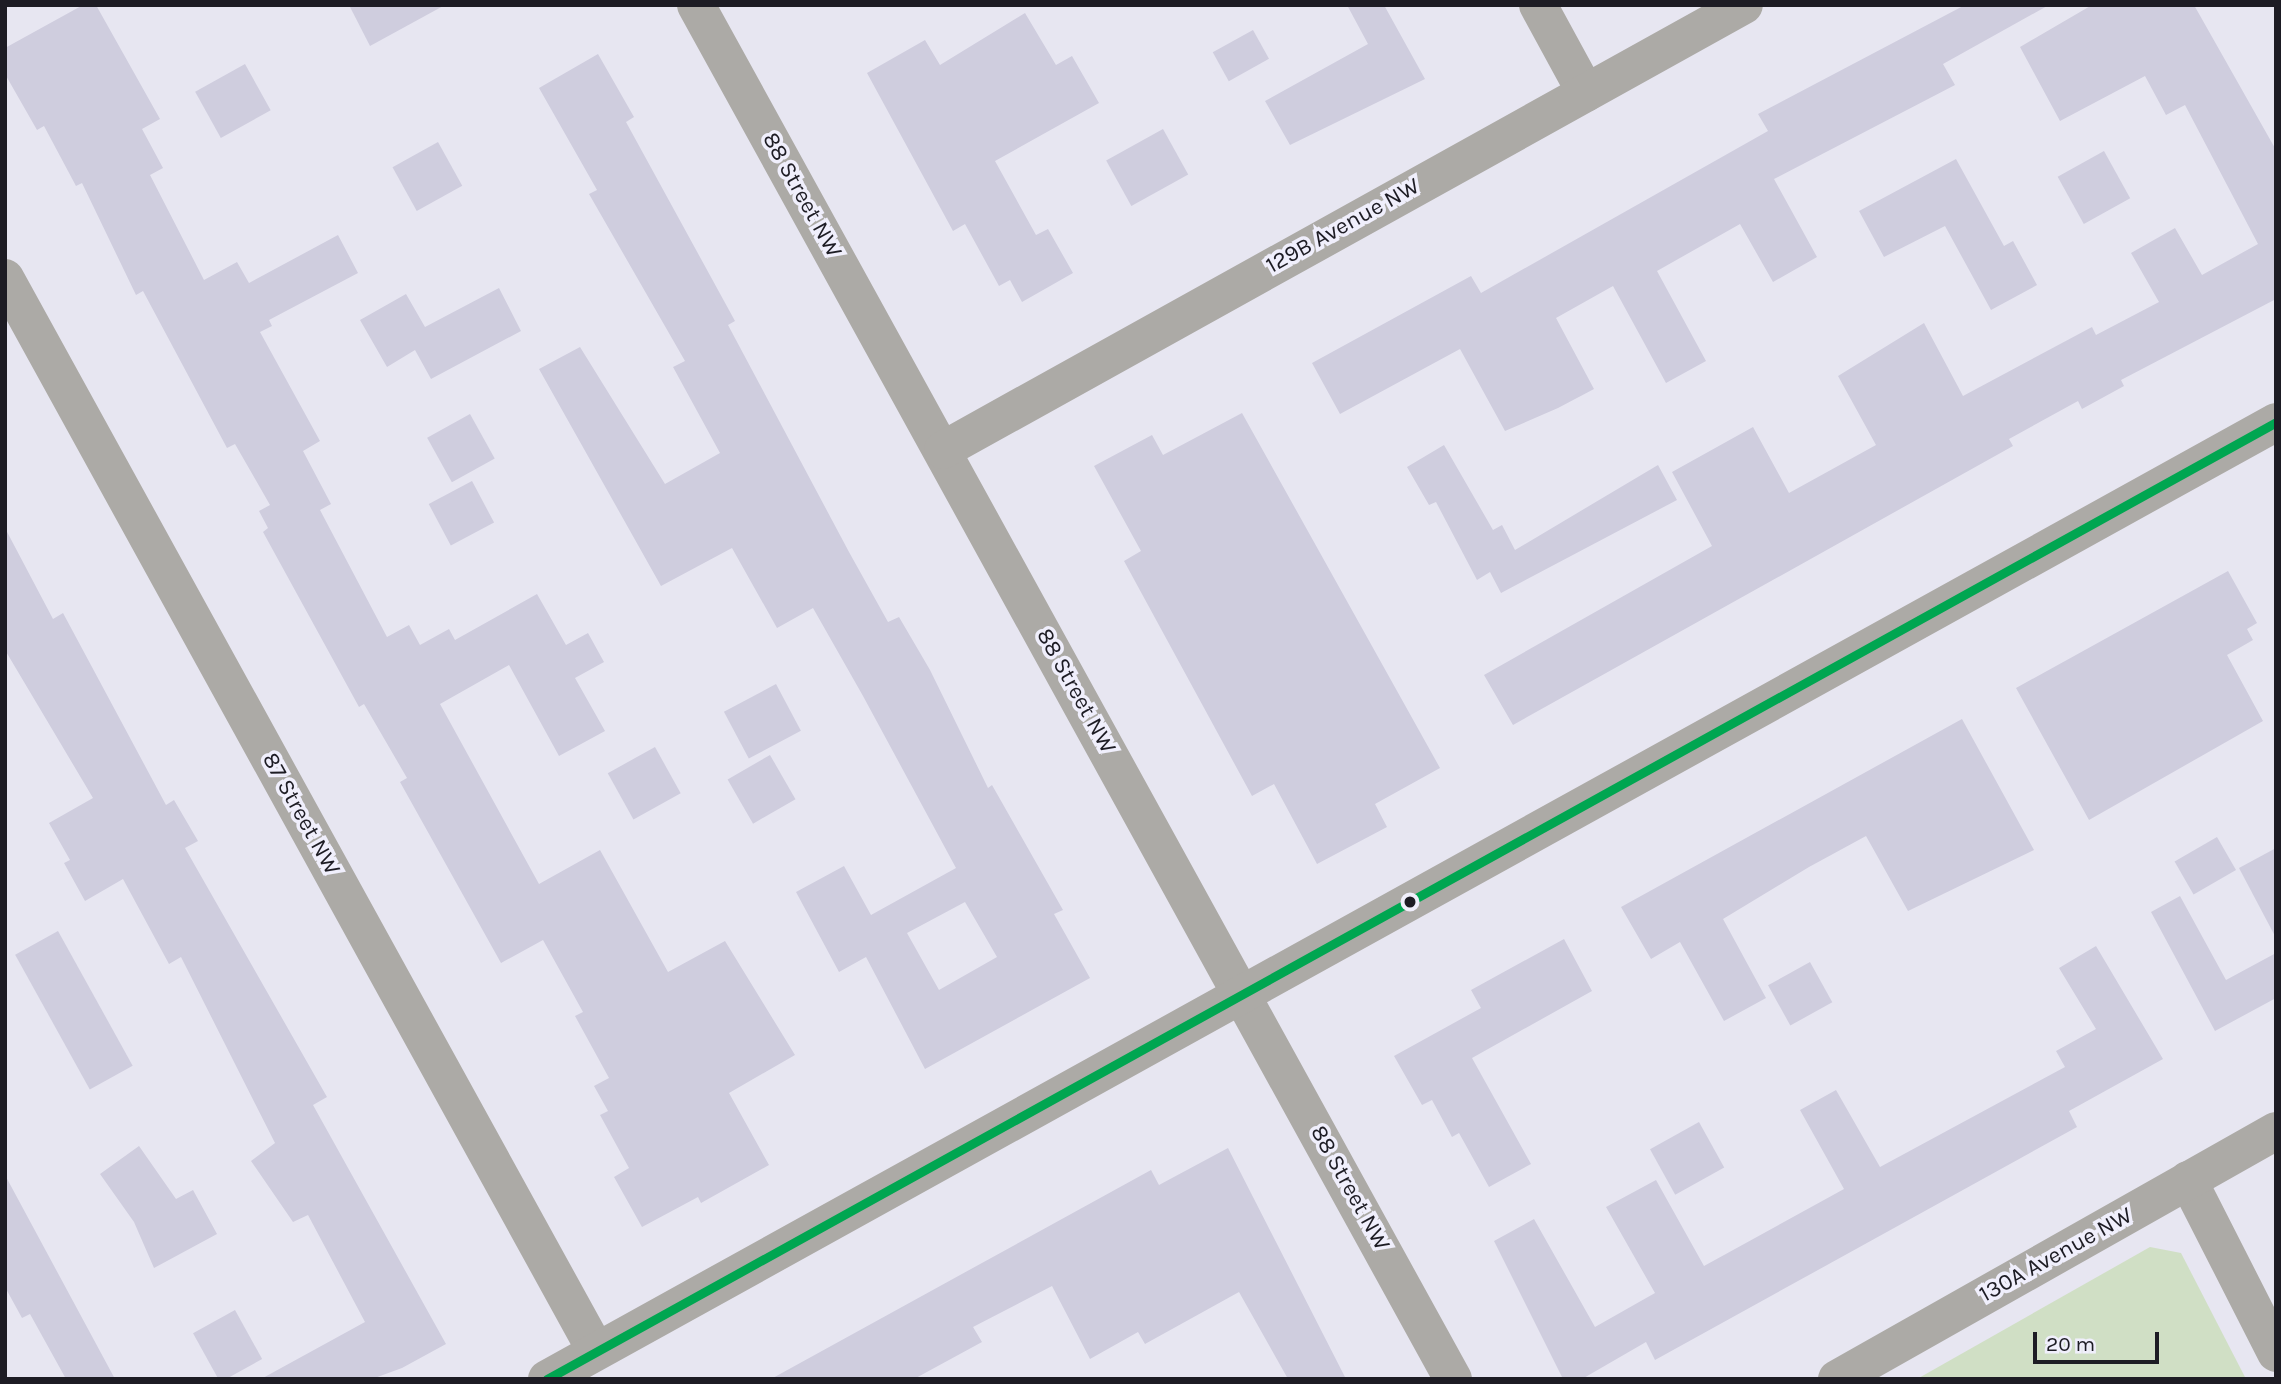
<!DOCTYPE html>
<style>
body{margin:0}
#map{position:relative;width:2281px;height:1384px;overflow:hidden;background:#e7e6f1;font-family:Karla,sans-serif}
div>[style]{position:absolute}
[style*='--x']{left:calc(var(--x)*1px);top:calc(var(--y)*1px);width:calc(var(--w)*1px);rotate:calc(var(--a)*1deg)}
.green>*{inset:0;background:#d0dfc5}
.building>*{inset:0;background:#cfcdde;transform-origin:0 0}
.minor>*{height:38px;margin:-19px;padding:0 19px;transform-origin:19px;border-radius:19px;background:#acaaa6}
.tertiary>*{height:38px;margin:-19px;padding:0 19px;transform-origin:19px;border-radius:19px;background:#acaaa6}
.bus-1>*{height:9px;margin:-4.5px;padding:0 4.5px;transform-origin:4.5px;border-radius:4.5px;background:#00a651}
.dots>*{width:19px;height:19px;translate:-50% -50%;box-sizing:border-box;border:4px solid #f0effc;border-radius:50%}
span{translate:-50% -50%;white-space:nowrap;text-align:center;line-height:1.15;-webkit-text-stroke:7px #f0effc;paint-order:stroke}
.street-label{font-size:23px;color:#1d1c24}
.frame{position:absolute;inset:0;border:7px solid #1d1c24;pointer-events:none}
.scale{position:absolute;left:2033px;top:1332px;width:126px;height:32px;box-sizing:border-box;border:4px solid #1d1c24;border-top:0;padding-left:9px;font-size:21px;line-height:24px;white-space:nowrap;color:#1d1c24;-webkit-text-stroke:5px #f0effc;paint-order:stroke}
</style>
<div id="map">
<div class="green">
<div style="clip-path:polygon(2150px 1247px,2181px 1253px,2246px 1379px,1917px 1379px)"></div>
</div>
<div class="building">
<div style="clip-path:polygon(83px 5px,96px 5px,160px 119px,142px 129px,163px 168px,150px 175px,204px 280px,237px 262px,249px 283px,338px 235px,358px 273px,269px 320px,272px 326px,260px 332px,320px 441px,303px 451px,331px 504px,320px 510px,387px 637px,409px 625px,420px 645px,449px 629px,455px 640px,537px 594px,566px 645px,588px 633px,604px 662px,575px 678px,605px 731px,559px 756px,509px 665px,440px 704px,539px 884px,600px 850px,668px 972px,725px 941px,795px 1055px,729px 1093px,769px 1165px,701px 1203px,698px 1197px,642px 1227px,614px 1177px,629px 1168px,600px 1115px,608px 1111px,594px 1086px,609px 1078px,575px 1016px,583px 1012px,543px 940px,501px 963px,400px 782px,407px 778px,364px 704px,359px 707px,263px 532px,268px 528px,259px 511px,270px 505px,235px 444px,227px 448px,143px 291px,136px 295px,82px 183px,76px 186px,44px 126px,37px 130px,5px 74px,5px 48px)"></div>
<div style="clip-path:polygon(349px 5px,445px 5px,370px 46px)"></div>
<div style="clip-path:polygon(1347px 5px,1384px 5px,1425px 79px,1290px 145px,1265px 101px,1368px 44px)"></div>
<div style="clip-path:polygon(1965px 5px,2049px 5px,1943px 64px,1955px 85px,1774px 179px,1817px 257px,1773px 282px,1740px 224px,1657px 271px,1706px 361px,1666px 383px,1613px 286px,1556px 318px,1594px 389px,1558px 408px,1505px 431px,1460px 349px,1340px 414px,1312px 363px,1471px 276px,1481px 293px,1768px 131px,1758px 114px)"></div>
<div style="clip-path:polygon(2092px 5px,2194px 5px,2276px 150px,2276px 299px,2121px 380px,2124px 386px,2082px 409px,2078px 401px,2009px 439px,2013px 446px,1513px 725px,1484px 675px,1712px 546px,1672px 472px,1753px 427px,1789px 493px,1876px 445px,1838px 376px,1924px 323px,1963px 396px,2092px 327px,2096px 335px,2159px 302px,2131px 253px,2175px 228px,2202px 275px,2258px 244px,2185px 105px,2166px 115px,2145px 76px,2060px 121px,2020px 47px)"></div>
<div style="clip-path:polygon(1025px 13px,1056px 65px,1072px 56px,1099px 103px,995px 161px,1036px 235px,1048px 229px,1073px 273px,1022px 302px,1010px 280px,999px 286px,965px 224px,953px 231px,867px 73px,925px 40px,940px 65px)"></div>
<div style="left:1253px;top:30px;width:33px;height:46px;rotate:61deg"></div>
<div style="clip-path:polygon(evenodd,598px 54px,634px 117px,626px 122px,735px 321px,728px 325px,849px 552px,888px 622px,899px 617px,930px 670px,988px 788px,992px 785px,1063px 910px,1054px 914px,1090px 978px,925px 1069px,866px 957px,839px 972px,796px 892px,844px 866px,871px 915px,956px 868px,863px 696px,813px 608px,777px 628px,732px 548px,661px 586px,539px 369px,580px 347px,665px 484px,720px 453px,673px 367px,685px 361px,589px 194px,597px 190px,539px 88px,598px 54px,965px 902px,997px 957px,939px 990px,907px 933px,965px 902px)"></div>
<div style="left:245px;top:64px;width:53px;height:57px;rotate:61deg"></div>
<div style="left:1163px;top:129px;width:52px;height:65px;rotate:61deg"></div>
<div style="left:438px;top:142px;width:50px;height:52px;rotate:61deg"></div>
<div style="left:2104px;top:151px;width:54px;height:53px;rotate:61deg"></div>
<div style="clip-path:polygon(1956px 159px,2004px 246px,2013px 241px,2037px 285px,1991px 310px,1945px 226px,1884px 257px,1859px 211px)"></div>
<div style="clip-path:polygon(499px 288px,521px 331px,431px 379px,415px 350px,387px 367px,360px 320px,406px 294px,425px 327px)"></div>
<div style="clip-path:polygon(1242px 413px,1440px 768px,1375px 804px,1387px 827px,1317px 864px,1274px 784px,1252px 796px,1124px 561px,1141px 551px,1094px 466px,1152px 435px,1163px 455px)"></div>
<div style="left:470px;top:414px;width:51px;height:49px;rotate:61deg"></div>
<div style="clip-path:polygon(1444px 445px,1493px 530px,1502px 525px,1515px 550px,1658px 465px,1677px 500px,1501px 593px,1490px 572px,1477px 580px,1436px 502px,1429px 505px,1407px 467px)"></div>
<div style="left:472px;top:481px;width:47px;height:49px;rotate:62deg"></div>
<div style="clip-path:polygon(5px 528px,53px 619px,63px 613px,166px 805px,174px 800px,198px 841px,185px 848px,327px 1097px,313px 1105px,446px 1344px,402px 1368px,372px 1379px,261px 1379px,365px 1322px,308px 1215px,293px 1222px,251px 1161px,275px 1143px,181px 957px,169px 964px,123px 879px,85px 901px,64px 863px,70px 860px,49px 823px,93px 798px,5px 650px)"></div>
<div style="clip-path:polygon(2228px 571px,2257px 623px,2247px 629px,2253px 640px,2227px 655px,2263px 721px,2089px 820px,2016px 688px)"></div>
<div style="left:776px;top:684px;width:53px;height:59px;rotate:62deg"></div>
<div style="clip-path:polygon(1962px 719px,2034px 850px,1908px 911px,1866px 836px,1809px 867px,1723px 919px,1766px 998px,1724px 1021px,1680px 942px,1651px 959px,1621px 907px)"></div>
<div style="left:655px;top:747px;width:53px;height:54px;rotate:61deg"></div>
<div style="left:770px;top:755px;width:51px;height:49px;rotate:60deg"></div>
<div style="left:2217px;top:837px;width:38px;height:49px;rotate:60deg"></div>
<div style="clip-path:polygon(2276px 848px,2276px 938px,2239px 868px)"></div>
<div style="clip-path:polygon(2180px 896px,2226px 980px,2276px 953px,2276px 998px,2215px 1031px,2151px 912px)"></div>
<div style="left:58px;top:931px;width:154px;height:49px;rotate:61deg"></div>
<div style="clip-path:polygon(1564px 939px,1592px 991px,1472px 1058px,1531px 1164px,1489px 1187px,1459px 1133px,1452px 1137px,1432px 1100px,1422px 1105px,1394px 1056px,1481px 1008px,1471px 990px)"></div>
<div style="clip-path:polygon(2096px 946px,2163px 1059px,2069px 1111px,2077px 1127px,1655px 1360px,1646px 1342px,1582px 1379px,1563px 1379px,1494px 1241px,1534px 1219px,1595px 1327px,1655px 1293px,1606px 1207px,1656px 1180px,1704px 1266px,1844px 1189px,1800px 1110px,1836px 1090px,1880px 1167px,2065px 1067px,2056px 1051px,2096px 1029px,2059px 968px)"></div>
<div style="left:1810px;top:962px;width:46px;height:48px;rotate:61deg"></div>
<div style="left:1699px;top:1122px;width:52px;height:56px;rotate:61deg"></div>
<div style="clip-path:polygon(139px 1146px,176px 1199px,193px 1190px,217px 1234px,154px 1268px,134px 1222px,100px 1174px)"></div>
<div style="clip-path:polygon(1228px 1148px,1346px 1379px,1288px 1379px,1239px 1292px,1145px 1344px,1138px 1332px,1090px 1359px,1052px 1286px,973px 1327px,982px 1342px,914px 1379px,771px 1379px,1151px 1170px,1159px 1185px)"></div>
<div style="clip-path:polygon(5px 1175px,115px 1379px,66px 1379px,30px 1314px,22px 1318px,5px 1287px)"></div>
<div style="left:235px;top:1310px;width:56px;height:48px;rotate:61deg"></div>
</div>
<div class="minor">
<div style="--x:696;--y:5;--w:1569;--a:61.15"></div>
<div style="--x:1538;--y:5;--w:100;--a:61.4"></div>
<div style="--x:5;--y:278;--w:1225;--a:61.15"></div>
<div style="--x:943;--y:450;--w:916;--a:-29.05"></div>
<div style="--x:2188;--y:1180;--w:194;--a:63"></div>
<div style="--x:1837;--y:1379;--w:504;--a:-29.46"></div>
</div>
<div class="tertiary">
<div style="--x:547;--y:1379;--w:1976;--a:-28.96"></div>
</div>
<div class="bus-1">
<div style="--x:547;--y:1379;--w:1976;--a:-28.96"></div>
</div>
<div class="dots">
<div style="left:1410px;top:902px;background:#1d1c24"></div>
</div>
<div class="street-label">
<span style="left:802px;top:195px;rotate:61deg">88 Street NW</span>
<span style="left:1343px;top:226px;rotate:-29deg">129B Avenue NW</span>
<span style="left:1076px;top:691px;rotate:61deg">88 Street NW</span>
<span style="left:301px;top:814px;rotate:61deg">87 Street NW</span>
<span style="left:1350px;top:1188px;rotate:61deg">88 Street NW</span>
<span style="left:2056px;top:1255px;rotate:-29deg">130A Avenue NW</span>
</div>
<div class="frame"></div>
<div class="scale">20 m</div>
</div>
